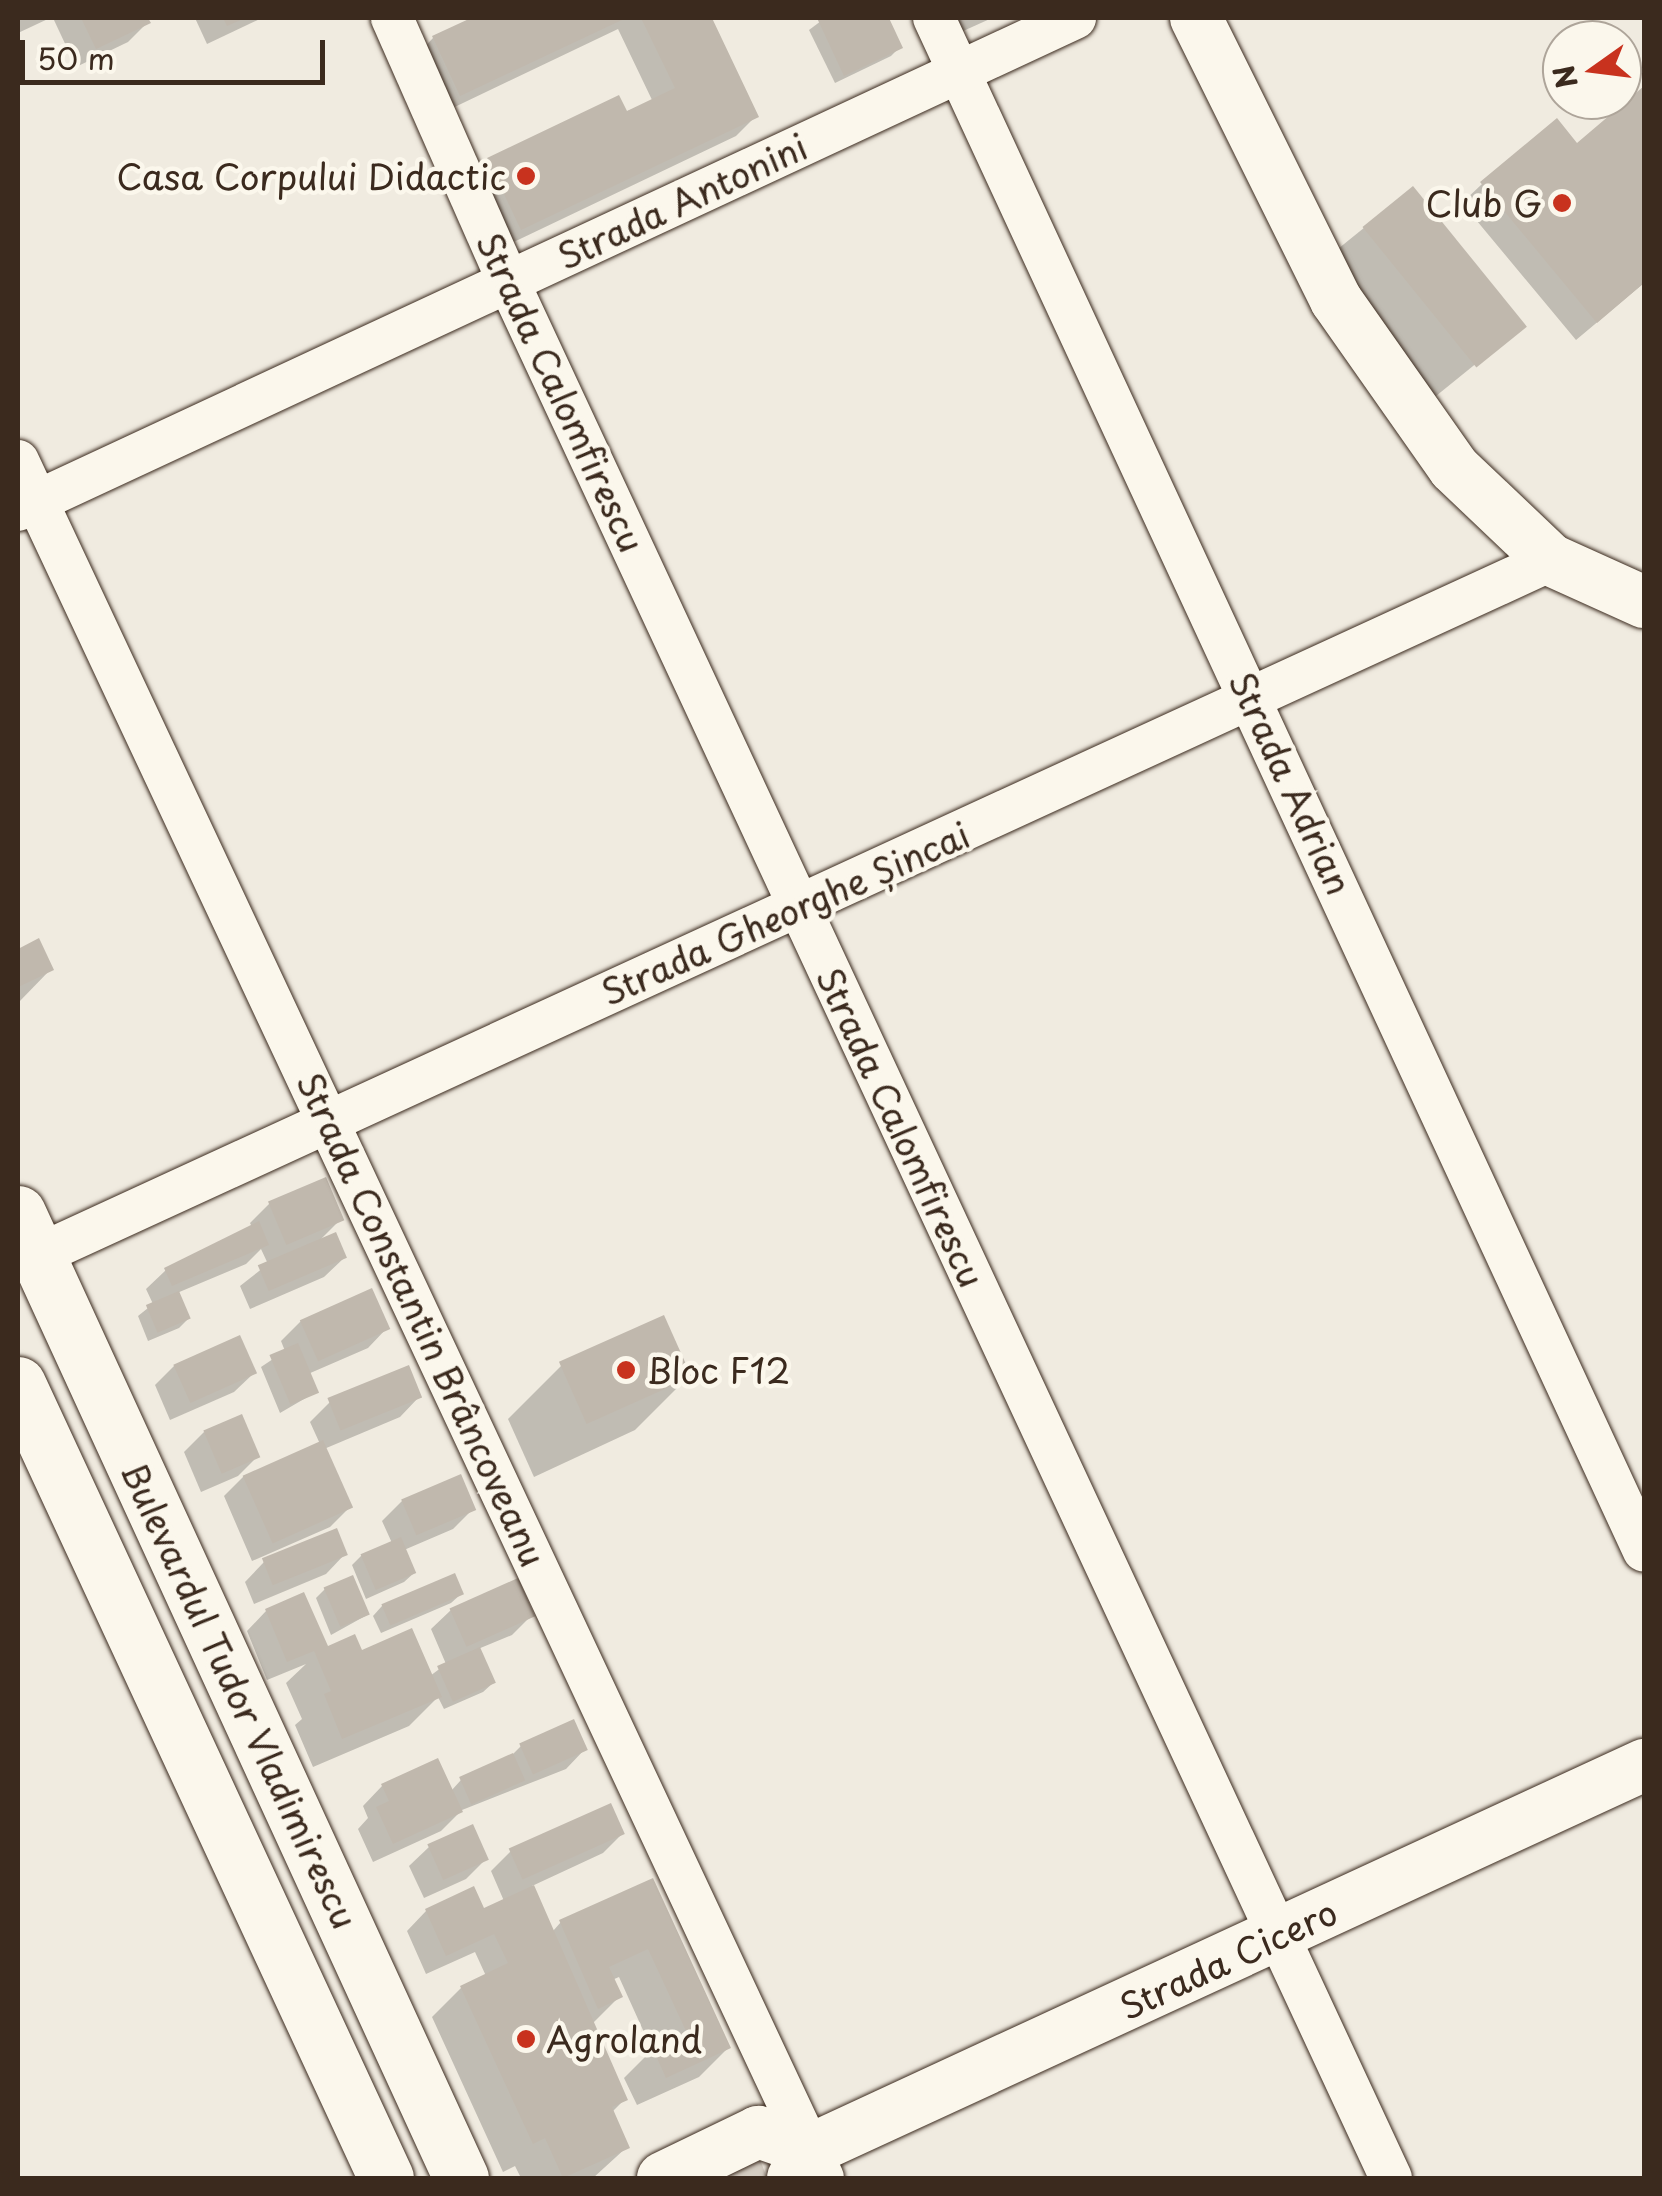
<!DOCTYPE html>
<meta charset="utf-8">
<style>
body{margin:0}
#map{position:relative;width:1662px;height:2196px;overflow:hidden;background:#f0ebe0;font-family:"Playpen Sans",sans-serif}
div>[style]{position:absolute}
[style*='--x']{left:calc(var(--x)*1px);top:calc(var(--y)*1px);width:calc(var(--w)*1px);rotate:calc(var(--a)*1deg)}
.green>*{inset:0;background:#d5cec3}
.shadow>*{inset:0;background:#0003;transform-origin:0 0}
.building>*{inset:0;background:#c0b8ad;transform-origin:0 0}
.roads{filter:drop-shadow(0 0 2px #3b2a1e) drop-shadow(0 0 2px #3b2a1e)}
.minor>*{height:42px;margin:-21px;padding:0 21px;transform-origin:21px;border-radius:21px;background:#fbf7ec}
.tertiary>*{height:52px;margin:-26px;padding:0 26px;transform-origin:26px;border-radius:26px;background:#fbf7ec}
.primary>*{height:55px;margin:-27.5px;padding:0 27.5px;transform-origin:27.5px;border-radius:27.5px;background:#fbf7ec}
.dots>*{width:28px;height:28px;translate:-50% -50%;box-sizing:border-box;border:5px solid #fbf7ec;border-radius:50%}
span{translate:-50% -50%;white-space:nowrap;text-align:center;line-height:1.15;-webkit-text-stroke:9px #fbf7ec;paint-order:stroke}
.poi-label{font-size:35px;color:#3b2a1e}
.right{translate:-100% -50%;text-align:right}
.left{translate:0 -50%;text-align:left}
.street-label{font-size:35px;color:#3b2a1e}
.frame{position:absolute;inset:0;border:20px solid #3b2a1e;pointer-events:none}
.north{position:absolute;left:1542px;top:20px;width:100px;height:100px;box-sizing:border-box;background:#fbf7ec;border:2px solid #aea59a;border-radius:50%;rotate:256deg;font-size:28px;font-weight:700;line-height:40px;text-align:center;color:#3b2a1e}
.north::after{content:'';display:block;margin:auto;width:35px;height:45px;background:#c8321e;clip-path:polygon(50% 0,100% 100%,50% 72%,0 100%)}
.scale{position:absolute;left:20px;top:40px;width:305px;height:45px;box-sizing:border-box;border:5px solid #3b2a1e;border-top:0;padding-left:12px;font-size:30px;line-height:35px;white-space:nowrap;color:#3b2a1e;-webkit-text-stroke:8px #fbf7ec;paint-order:stroke}
</style>
<div id="map">
<div class="green">
<div style="clip-path:polygon(756px 2149px,767px 2178px,692px 2178px)"></div>
</div>
<div class="shadow">
<div style="clip-path:polygon(18px 18px,50px 18px,18px 33px)"></div>
<div style="clip-path:polygon(53px 18px,145px 18px,148px 22px,128px 42px,76px 67px)"></div>
<div style="clip-path:polygon(195px 18px,262px 18px,207px 44px)"></div>
<div style="clip-path:polygon(477px 18px,709px 18px,756px 116px,736px 136px,501px 248px,468px 179px,488px 160px,653px 102px,618px 29px,440px 114px,414px 58px,433px 38px)"></div>
<div style="clip-path:polygon(825px 18px,886px 18px,900px 47px,891px 56px,835px 83px,809px 30px)"></div>
<div style="clip-path:polygon(954px 18px,992px 18px,961px 32px)"></div>
<div style="clip-path:polygon(1644px 90px,1644px 283px,1576px 340px,1462px 203px,1482px 184px,1577px 146px)"></div>
<div style="left:1412px;top:189px;width:176px;height:118px;rotate:51deg"></div>
<div style="clip-path:polygon(38px 942px,51px 969px,18px 1003px,18px 952px)"></div>
<div style="clip-path:polygon(270px 1203px,341px 1219px,319px 1241px,344px 1258px,324px 1277px,250px 1309px,240px 1286px,268px 1264px,261px 1249px,246px 1264px,177px 1293px,188px 1319px,179px 1328px,148px 1341px,138px 1316px,153px 1304px,146px 1289px,166px 1270px,252px 1227px,250px 1223px)"></div>
<div style="clip-path:polygon(301px 1321px,387px 1328px,368px 1348px,308px 1374px,316px 1392px,280px 1413px,261px 1367px,285px 1351px,281px 1341px)"></div>
<div style="clip-path:polygon(562px 1365px,689px 1376px,635px 1430px,534px 1477px,508px 1419px)"></div>
<div style="clip-path:polygon(174px 1366px,254px 1373px,234px 1392px,170px 1420px,155px 1385px)"></div>
<div style="clip-path:polygon(419px 1397px,400px 1417px,324px 1449px,350px 1507px,330px 1527px,252px 1561px,224px 1496px,244px 1476px,320px 1444px,310px 1422px,330px 1402px)"></div>
<div style="clip-path:polygon(204px 1432px,257px 1457px,238px 1476px,201px 1492px,184px 1452px)"></div>
<div style="clip-path:polygon(402px 1501px,473px 1509px,453px 1529px,404px 1550px,414px 1573px,404px 1582px,366px 1599px,352px 1565px,361px 1556px,392px 1543px,382px 1521px)"></div>
<div style="clip-path:polygon(345px 1554px,326px 1574px,254px 1604px,245px 1582px,264px 1562px)"></div>
<div style="clip-path:polygon(325px 1589px,367px 1615px,331px 1635px,316px 1598px)"></div>
<div style="clip-path:polygon(461px 1594px,451px 1603px,381px 1633px,373px 1616px,382px 1606px)"></div>
<div style="clip-path:polygon(451px 1610px,532px 1615px,512px 1635px,478px 1649px,493px 1683px,483px 1692px,444px 1709px,438px 1697px,409px 1726px,313px 1767px,295px 1725px,302px 1719px,286px 1683px,306px 1664px,267px 1680px,247px 1631px,266px 1611px,324px 1644px,315px 1654px,353px 1638px,360px 1653px,430px 1676px,446px 1664px,431px 1629px)"></div>
<div style="clip-path:polygon(521px 1746px,585px 1749px,566px 1769px,462px 1810px,441px 1831px,373px 1862px,358px 1829px,368px 1818px,363px 1806px,382px 1786px,451px 1791px,461px 1780px,509px 1758px)"></div>
<div style="clip-path:polygon(622px 1834px,603px 1853px,532px 1886px,553px 1931px,561px 1922px,652px 1881px,728px 2048px,699px 2077px,637px 2105px,624px 2078px,652px 2050px,619px 1977px,612px 1980px,620px 1996px,591px 2025px,625px 2099px,611px 2113px,627px 2147px,593px 2178px,521px 2178px,515px 2166px,503px 2172px,432px 2017px,461px 1988px,486px 1976px,475px 1952px,426px 1974px,407px 1931px,426px 1911px,483px 1911px,504px 1901px,491px 1871px,510px 1852px)"></div>
<div style="clip-path:polygon(429px 1847px,486px 1859px,466px 1879px,424px 1898px,409px 1866px)"></div>
</div>
<div class="building">
<div style="clip-path:polygon(81px 18px,148px 18px,151px 23px,96px 49px)"></div>
<div style="clip-path:polygon(223px 18px,245px 18px,227px 26px)"></div>
<div style="clip-path:polygon(471px 18px,626px 18px,460px 96px,432px 36px)"></div>
<div style="clip-path:polygon(641px 18px,712px 18px,759px 117px,521px 230px,487px 158px,619px 95px,627px 111px,675px 88px)"></div>
<div style="clip-path:polygon(817px 18px,889px 18px,903px 48px,844px 76px)"></div>
<div style="clip-path:polygon(1644px 86px,1644px 283px,1597px 323px,1480px 182px,1557px 118px,1577px 143px)"></div>
<div style="left:1413px;top:186px;width:181px;height:65px;rotate:51deg"></div>
<div style="clip-path:polygon(39px 938px,54px 970px,18px 987px,18px 949px)"></div>
<div style="left:326px;top:1177px;width:47px;height:63px;rotate:67deg"></div>
<div style="clip-path:polygon(259px 1221px,269px 1245px,172px 1286px,164px 1268px)"></div>
<div style="left:336px;top:1232px;width:28px;height:85px;rotate:67deg"></div>
<div style="left:372px;top:1288px;width:45px;height:79px;rotate:66deg"></div>
<div style="left:179px;top:1291px;width:30px;height:36px;rotate:67deg"></div>
<div style="left:664px;top:1315px;width:68px;height:115px;rotate:66deg"></div>
<div style="left:240px;top:1335px;width:42px;height:73px;rotate:66deg"></div>
<div style="left:298px;top:1343px;width:54px;height:31px;rotate:67deg"></div>
<div style="left:409px;top:1365px;width:35px;height:88px;rotate:68deg"></div>
<div style="left:242px;top:1414px;width:47px;height:42px;rotate:67deg"></div>
<div style="left:323px;top:1440px;width:74px;height:88px;rotate:66deg"></div>
<div style="left:461px;top:1474px;width:39px;height:65px;rotate:67deg"></div>
<div style="left:337px;top:1528px;width:29px;height:81px;rotate:68deg"></div>
<div style="left:401px;top:1537px;width:39px;height:44px;rotate:67deg"></div>
<div style="left:455px;top:1573px;width:23px;height:80px;rotate:67deg"></div>
<div style="left:353px;top:1575px;width:43px;height:32px;rotate:67deg"></div>
<div style="left:518px;top:1578px;width:42px;height:75px;rotate:66deg"></div>
<div style="clip-path:polygon(304px 1592px,328px 1646px,355px 1634px,362px 1650px,412px 1628px,442px 1697px,342px 1739px,324px 1694px,331px 1691px,314px 1651px,287px 1662px,265px 1609px)"></div>
<div style="left:480px;top:1647px;width:39px;height:47px;rotate:66deg"></div>
<div style="left:574px;top:1719px;width:34px;height:60px;rotate:66deg"></div>
<div style="left:513px;top:1753px;width:30px;height:59px;rotate:66deg"></div>
<div style="clip-path:polygon(438px 1758px,463px 1812px,393px 1844px,376px 1807px,389px 1801px,381px 1784px)"></div>
<div style="left:611px;top:1803px;width:34px;height:112px;rotate:66deg"></div>
<div style="left:473px;top:1824px;width:39px;height:50px;rotate:66deg"></div>
<div style="clip-path:polygon(653px 1878px,731px 2048px,666px 2078px,652px 2047px,686px 2031px,648px 1949px,609px 1967px,623px 1997px,598px 2009px,559px 1920px)"></div>
<div style="clip-path:polygon(534px 1885px,628px 2100px,612px 2107px,630px 2148px,563px 2178px,545px 2138px,533px 2144px,460px 1986px,508px 1963px,494px 1934px,446px 1956px,425px 1909px,474px 1886px,484px 1908px)"></div>
</div>
<div class="roads">
<div class="minor">
<div style="--x:392;--y:18;--w:290;--a:66.2"></div>
<div style="--x:509;--y:283;--w:2090;--a:65.04"></div>
<div style="--x:934;--y:18;--w:1689;--a:65.15"></div>
<div style="--x:18;--y:461;--w:1896;--a:64.88"></div>
<div style="--x:18;--y:510;--w:1166;--a:-24.96"></div>
<div style="--x:36;--y:1256;--w:1667;--a:-24.67"></div>
</div>
<div class="tertiary">
<div style="--x:1196;--y:18;--w:315;--a:63.6"></div>
<div style="--x:1336;--y:300;--w:205;--a:54.9"></div>
<div style="--x:1454;--y:468;--w:134;--a:43.5"></div>
<div style="--x:1551;--y:560;--w:102;--a:24.3"></div>
<div style="--x:663;--y:2178;--w:106;--a:-25.8"></div>
<div style="--x:758;--y:2132;--w:55;--a:19.1"></div>
<div style="--x:793;--y:2178;--w:33;--a:-59"></div>
<div style="--x:810;--y:2150;--w:919;--a:-24.78"></div>
</div>
<div class="primary">
<div style="--x:18;--y:1213;--w:1062;--a:65.34"></div>
<div style="--x:18;--y:1384;--w:875;--a:65.13"></div>
</div>
</div>
<div class="dots">
<div style="left:526px;top:176px;background:#c8321e"></div>
<div style="left:1562px;top:203px;background:#c8321e"></div>
<div style="left:626px;top:1370px;background:#c8321e"></div>
<div style="left:526px;top:2039px;background:#c8321e"></div>
</div>
<div class="poi-label">
<span class="right" style="left:506px;top:176px">Casa Corpului Didactic</span>
<span class="right" style="left:1542px;top:203px">Club G</span>
<span class="left" style="left:646px;top:1370px">Bloc F12</span>
<span class="left" style="left:546px;top:2039px">Agroland</span>
</div>
<div class="street-label">
<span style="left:682px;top:201px;rotate:-25deg">Strada Antonini</span>
<span style="left:561px;top:392px;rotate:65deg">Strada Calomfirescu</span>
<span style="left:1291px;top:783px;rotate:65deg">Strada Adrian</span>
<span style="left:785px;top:913px;rotate:-24deg">Strada Gheorghe Șincai</span>
<span style="left:901px;top:1127px;rotate:65deg">Strada Calomfirescu</span>
<span style="left:422px;top:1319px;rotate:65deg">Strada Constantin Brâncoveanu</span>
<span style="left:240px;top:1695px;rotate:65deg">Bulevardul Tudor Vladimirescu</span>
<span style="left:1228px;top:1959px;rotate:-25deg">Strada Cicero</span>
</div>
<div class="frame"></div>
<div class="north">N</div>
<div class="scale">50 m</div>
</div>
